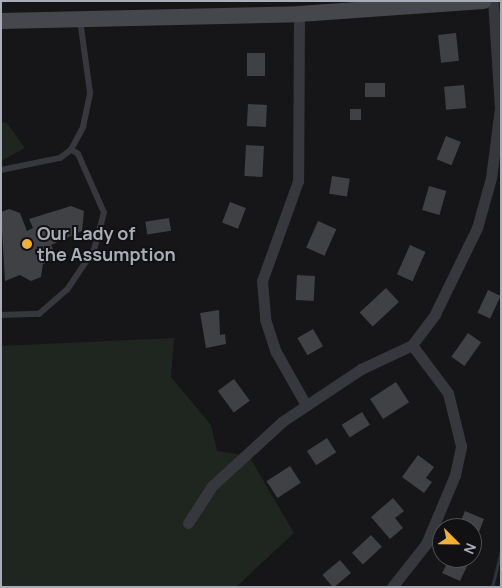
<!DOCTYPE html>
<style>
body{margin:0}
#map{position:relative;width:502px;height:588px;overflow:hidden;background:#161618;font-family:Manrope,sans-serif}
div>[style]{position:absolute}
[style*='--x']{left:calc(var(--x)*1px);top:calc(var(--y)*1px);width:calc(var(--w)*1px);rotate:calc(var(--a)*1deg)}
.green>*{inset:0;background:#1e261f}
.stream>*{height:3px;margin:-1.5px;padding:0 1.5px;transform-origin:1.5px;border-radius:1.5px;background:#2c353c}
.building>*{inset:0;background:#404145;transform-origin:0 0}
.lane>*{height:5.5px;margin:-2.75px;padding:0 2.75px;transform-origin:2.75px;border-radius:2.75px;background:#37383d}
.street>*{height:11px;margin:-5.5px;padding:0 5.5px;transform-origin:5.5px;border-radius:5.5px;background:#37383d}
.secondary>*{height:16px;margin:-8px;padding:0 8px;transform-origin:8px;border-radius:8px;background:#45474d}
.dots>*{width:14px;height:14px;translate:-50% -50%;box-sizing:border-box;border:2px solid #111113;border-radius:50%}
span{translate:-50% -50%;white-space:nowrap;text-align:center;line-height:1.15;-webkit-text-stroke:4px #111113;paint-order:stroke}
.poi-label{font-size:18px;color:#a8adb8;font-weight:700}
.left{translate:0 -50%;text-align:left}
.frame{position:absolute;inset:0;border:2px solid #a8adb8;pointer-events:none}
.north{position:absolute;left:432px;top:518px;width:50px;height:50px;box-sizing:border-box;background:#111113;border:1px solid #4d4f55;border-radius:50%;rotate:113deg;font-size:14px;font-weight:700;line-height:20px;text-align:center;color:#a8adb8}
.north::after{content:'';display:block;margin:auto;width:18px;height:22px;background:#f2b134;clip-path:polygon(50% 0,100% 100%,50% 72%,0 100%)}
</style>
<div id="map">
<div class="green">
<div style="clip-path:polygon(6px 122px,25px 148px,1px 161px,1px 123px)"></div>
<div style="clip-path:polygon(174px 338px,171px 377px,211px 425px,217px 451px,249px 456px,294px 533px,236px 587px,1px 587px,1px 346px)"></div>
</div>
<div class="stream">
<div style="--x:492;--y:587;--w:38;--a:-76"></div>
</div>
<div class="building">
<div style="left:456px;top:33px;width:28px;height:18px;rotate:84deg"></div>
<div style="left:247px;top:53px;width:18px;height:23px"></div>
<div style="left:365px;top:83px;width:20px;height:14px"></div>
<div style="left:464px;top:85px;width:23px;height:20px;rotate:85deg"></div>
<div style="left:248px;top:104px;width:19px;height:22px;rotate:3deg"></div>
<div style="left:350px;top:109px;width:11px;height:11px"></div>
<div style="left:446px;top:136px;width:16px;height:25px;rotate:22deg"></div>
<div style="left:246px;top:145px;width:18px;height:31px;rotate:3deg"></div>
<div style="left:332px;top:176px;width:18px;height:18px;rotate:9deg"></div>
<div style="left:429px;top:186px;width:18px;height:25px;rotate:16deg"></div>
<div style="left:230px;top:202px;width:17px;height:22px;rotate:21deg"></div>
<div style="clip-path:polygon(71px 206px,84px 211px,82px 231px,51px 245px,57px 258px,43px 264px,41px 277px,31px 281px,20px 275px,5px 281px,1px 212px,9px 209px,20px 213px,27px 231px,33px 228px,29px 219px)"></div>
<div style="left:169px;top:218px;width:13px;height:24px;rotate:81deg"></div>
<div style="left:318px;top:221px;width:20px;height:29px;rotate:24deg"></div>
<div style="left:410px;top:245px;width:17px;height:32px;rotate:24deg"></div>
<div style="left:297px;top:275px;width:18px;height:25px;rotate:3deg"></div>
<div style="left:386px;top:288px;width:19px;height:36px;rotate:47deg"></div>
<div style="left:488px;top:290px;width:14px;height:25px;rotate:25deg"></div>
<div style="clip-path:polygon(219px 310px,220px 335px,225px 334px,226px 344px,206px 348px,200px 313px)"></div>
<div style="left:313px;top:329px;width:20px;height:18px;rotate:60deg"></div>
<div style="left:468px;top:333px;width:16px;height:29px;rotate:35deg"></div>
<div style="left:234px;top:379px;width:27px;height:20px;rotate:54deg"></div>
<div style="left:396px;top:382px;width:24px;height:31px;rotate:57deg"></div>
<div style="left:362px;top:412px;width:15px;height:24px;rotate:58deg"></div>
<div style="left:327px;top:438px;width:17px;height:24px;rotate:57deg"></div>
<div style="clip-path:polygon(418px 455px,434px 467px,426px 478px,432px 482px,424px 493px,402px 477px)"></div>
<div style="left:290px;top:466px;width:20px;height:28px;rotate:57deg"></div>
<div style="clip-path:polygon(393px 498px,404px 511px,395px 518px,403px 528px,390px 539px,371px 517px)"></div>
<div style="clip-path:polygon(465px 511px,484px 519px,475px 542px,472px 528px,458px 528px)"></div>
<div style="left:371px;top:535px;width:16px;height:26px;rotate:47deg"></div>
<div style="clip-path:polygon(450px 558px,469px 562px,460px 581px,442px 573px)"></div>
<div style="left:340px;top:560px;width:17px;height:23px;rotate:50deg"></div>
</div>
<div class="lane">
<div style="--x:1;--y:170;--w:60;--a:-11.5"></div>
<div style="--x:60;--y:158;--w:14;--a:-36"></div>
<div style="--x:71;--y:150;--w:26;--a:-62"></div>
<div style="--x:83;--y:127;--w:35;--a:-78"></div>
<div style="--x:90;--y:93;--w:74;--a:-97.8"></div>
<div style="--x:1;--y:315;--w:38;--a:-2"></div>
<div style="--x:39;--y:314;--w:37;--a:-41"></div>
<div style="--x:67;--y:290;--w:48;--a:-56"></div>
<div style="--x:94;--y:250;--w:38;--a:-75"></div>
<div style="--x:104;--y:213;--w:64;--a:-113.8"></div>
<div style="--x:78;--y:154;--w:8;--a:-150"></div>
</div>
<div class="street">
<div style="--x:299;--y:14;--w:167;--a:90.3"></div>
<div style="--x:298;--y:181;--w:106;--a:109.8"></div>
<div style="--x:262;--y:281;--w:38;--a:85"></div>
<div style="--x:265;--y:319;--w:35;--a:72"></div>
<div style="--x:276;--y:352;--w:61;--a:60.5"></div>
<div style="--x:188;--y:523;--w:44;--a:-57"></div>
<div style="--x:212;--y:486;--w:96;--a:-42.5"></div>
<div style="--x:283;--y:421;--w:94;--a:-33.7"></div>
<div style="--x:361;--y:369;--w:56;--a:-25.2"></div>
<div style="--x:412;--y:345;--w:39;--a:-53"></div>
<div style="--x:435;--y:314;--w:96;--a:-64"></div>
<div style="--x:477;--y:228;--w:52;--a:-74.4"></div>
<div style="--x:491;--y:178;--w:71;--a:-82.7"></div>
<div style="--x:500;--y:108;--w:107;--a:-93.7"></div>
<div style="--x:392;--y:587;--w:55;--a:-51.7"></div>
<div style="--x:426;--y:544;--w:75;--a:-67.2"></div>
<div style="--x:455;--y:475;--w:30;--a:-78"></div>
<div style="--x:461;--y:446;--w:55;--a:-103.8"></div>
<div style="--x:448;--y:393;--w:60;--a:-126.9"></div>
</div>
<div class="secondary">
<div style="--x:1;--y:21;--w:298;--a:-1.3"></div>
<div style="--x:299;--y:14;--w:185;--a:-4"></div>
</div>
<div class="dots">
<div style="left:27px;top:244px;background:#f2b134"></div>
</div>
<div class="poi-label">
<span class="left" style="left:37px;top:244px">Our Lady of<br>the Assumption</span>
</div>
<div class="frame"></div>
<div class="north">N</div>
</div>
